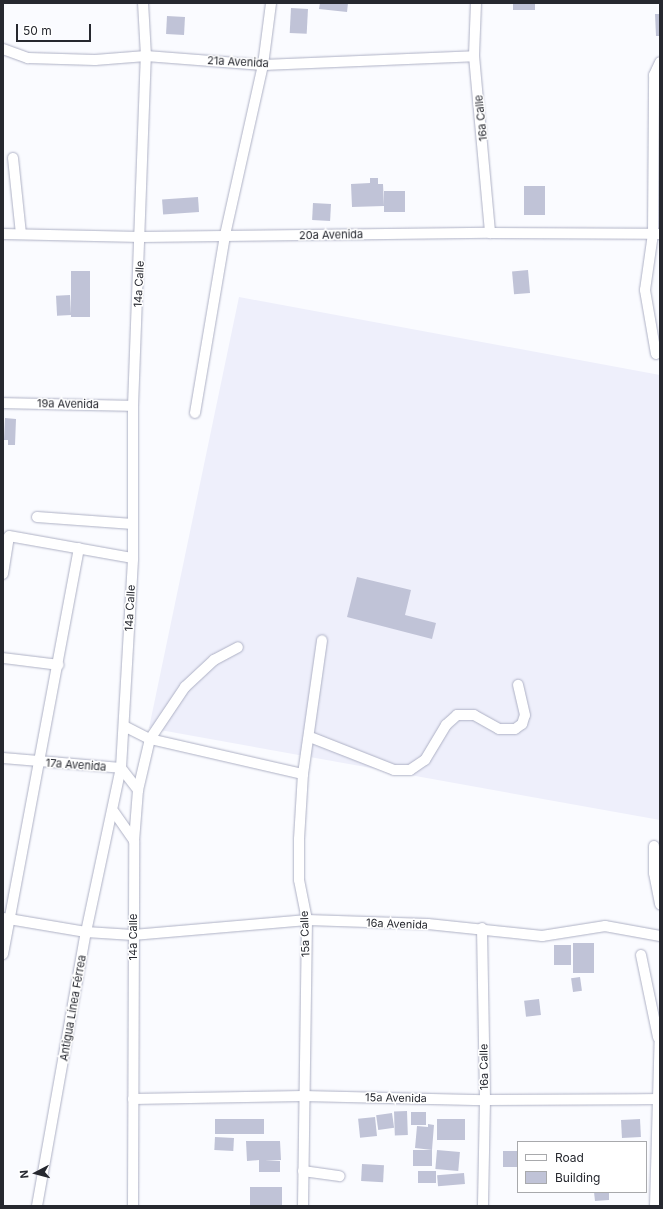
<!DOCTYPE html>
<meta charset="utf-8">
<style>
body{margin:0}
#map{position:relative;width:663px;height:1209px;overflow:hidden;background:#fafbff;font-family:Inter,sans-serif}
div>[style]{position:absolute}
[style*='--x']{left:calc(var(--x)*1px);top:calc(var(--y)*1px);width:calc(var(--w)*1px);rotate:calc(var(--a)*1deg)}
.built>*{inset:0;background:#eeeffb}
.building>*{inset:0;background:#c0c3d7;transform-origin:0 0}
.roads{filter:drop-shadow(0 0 1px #aeb1c5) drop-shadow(0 0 1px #aeb1c5)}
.minor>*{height:10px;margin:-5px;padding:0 5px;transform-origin:5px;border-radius:5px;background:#fff}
span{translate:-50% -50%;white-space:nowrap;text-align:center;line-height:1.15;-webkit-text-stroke:3px #fff;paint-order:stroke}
.street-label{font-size:11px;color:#26282f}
.frame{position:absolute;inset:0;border:4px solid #26282f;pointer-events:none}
.legend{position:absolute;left:517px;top:1141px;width:130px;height:52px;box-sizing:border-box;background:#fff;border:1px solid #a8a9ac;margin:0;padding:5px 7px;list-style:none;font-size:12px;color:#26282f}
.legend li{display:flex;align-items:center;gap:8px;height:20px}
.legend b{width:20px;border:1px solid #a8a9ac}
.north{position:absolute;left:16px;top:1153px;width:40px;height:40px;-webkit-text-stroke:3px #fff;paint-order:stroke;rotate:264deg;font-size:11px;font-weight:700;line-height:16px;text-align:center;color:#26282f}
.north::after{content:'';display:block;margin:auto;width:14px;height:18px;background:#26282f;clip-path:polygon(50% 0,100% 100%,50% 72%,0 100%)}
.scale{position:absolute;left:16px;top:24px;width:75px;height:18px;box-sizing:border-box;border:2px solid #26282f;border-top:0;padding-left:5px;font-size:12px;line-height:14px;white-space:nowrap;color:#26282f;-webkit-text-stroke:3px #fff;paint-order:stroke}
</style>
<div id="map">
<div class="built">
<div style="clip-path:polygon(239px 297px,660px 375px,660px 820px,149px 728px)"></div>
</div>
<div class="building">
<div style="clip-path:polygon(320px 3px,348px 3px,347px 12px,319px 9px)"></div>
<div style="left:513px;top:3px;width:22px;height:7px"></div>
<div style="left:291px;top:8px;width:17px;height:25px;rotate:3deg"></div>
<div style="clip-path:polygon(655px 14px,660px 14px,660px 36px,656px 36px)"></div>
<div style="left:167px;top:16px;width:18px;height:18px;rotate:3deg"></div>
<div style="clip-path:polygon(370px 178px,378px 178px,378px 184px,383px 184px,384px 206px,352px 207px,351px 184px,370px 183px)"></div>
<div style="left:524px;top:186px;width:21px;height:29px"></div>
<div style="left:405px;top:191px;width:21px;height:21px;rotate:90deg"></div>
<div style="left:198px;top:197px;width:15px;height:36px;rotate:86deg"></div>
<div style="left:313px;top:203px;width:18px;height:17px;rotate:3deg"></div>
<div style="left:528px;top:270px;width:23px;height:16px;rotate:85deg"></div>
<div style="left:71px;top:271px;width:19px;height:46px"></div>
<div style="left:70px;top:295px;width:20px;height:14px;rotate:87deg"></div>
<div style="clip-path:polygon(5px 418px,16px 419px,15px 445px,8px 445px,8px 440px,4px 440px)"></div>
<div style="clip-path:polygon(357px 577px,411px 590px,405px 615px,436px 623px,432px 639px,347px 617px)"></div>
<div style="left:573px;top:943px;width:21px;height:30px"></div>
<div style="left:554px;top:945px;width:17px;height:20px"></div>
<div style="left:580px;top:977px;width:14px;height:9px;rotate:82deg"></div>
<div style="left:539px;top:999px;width:16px;height:15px;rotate:83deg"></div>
<div style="left:407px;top:1111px;width:24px;height:13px;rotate:88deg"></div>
<div style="left:411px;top:1112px;width:15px;height:13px"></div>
<div style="left:392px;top:1113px;width:15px;height:16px;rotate:82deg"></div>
<div style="left:375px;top:1117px;width:19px;height:17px;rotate:84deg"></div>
<div style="left:215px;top:1119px;width:49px;height:15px"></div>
<div style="left:465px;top:1119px;width:21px;height:28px;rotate:90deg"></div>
<div style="left:640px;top:1119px;width:18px;height:19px;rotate:87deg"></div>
<div style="clip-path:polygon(428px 1124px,434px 1125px,432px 1150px,415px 1148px,417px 1126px,428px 1127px)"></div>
<div style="left:215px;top:1137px;width:19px;height:13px;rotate:3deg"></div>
<div style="clip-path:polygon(246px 1141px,280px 1141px,281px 1160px,265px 1160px,280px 1161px,280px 1172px,259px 1172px,259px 1160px,247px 1161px)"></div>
<div style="left:432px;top:1150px;width:16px;height:19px;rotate:90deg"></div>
<div style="left:437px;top:1150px;width:23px;height:19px;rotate:5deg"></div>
<div style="left:518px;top:1151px;width:16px;height:15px;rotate:90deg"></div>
<div style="left:362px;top:1164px;width:22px;height:17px;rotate:3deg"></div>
<div style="left:418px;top:1171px;width:18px;height:12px"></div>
<div style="left:464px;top:1173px;width:11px;height:27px;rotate:85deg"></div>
<div style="left:250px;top:1187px;width:32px;height:19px"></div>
<div style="clip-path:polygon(594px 1192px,609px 1192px,609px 1200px,595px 1201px)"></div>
</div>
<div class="roads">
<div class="minor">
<div style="--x:476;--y:3;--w:53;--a:92.2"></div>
<div style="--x:474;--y:56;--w:178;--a:84.8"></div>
<div style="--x:3;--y:49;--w:27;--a:20"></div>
<div style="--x:28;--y:58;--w:67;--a:1.7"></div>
<div style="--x:95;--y:60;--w:51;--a:-4.5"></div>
<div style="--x:146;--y:56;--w:117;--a:4.4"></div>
<div style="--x:263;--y:65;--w:211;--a:-2.4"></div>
<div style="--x:13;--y:158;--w:76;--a:84"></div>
<div style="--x:3;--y:234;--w:138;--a:1.2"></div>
<div style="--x:141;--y:237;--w:349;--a:-0.7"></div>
<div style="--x:490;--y:233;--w:170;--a:0.3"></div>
<div style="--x:656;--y:354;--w:65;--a:-99.8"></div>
<div style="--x:645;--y:290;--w:57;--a:-81.9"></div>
<div style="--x:653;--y:234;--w:159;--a:-89.6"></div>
<div style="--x:654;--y:75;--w:14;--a:-65"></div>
<div style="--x:3;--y:403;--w:130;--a:1.3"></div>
<div style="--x:195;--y:413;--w:181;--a:-80.4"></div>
<div style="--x:225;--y:235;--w:174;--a:-77.4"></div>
<div style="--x:263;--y:65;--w:63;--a:-82.6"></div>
<div style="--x:37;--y:517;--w:96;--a:4.2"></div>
<div style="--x:3;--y:574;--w:38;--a:-81"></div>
<div style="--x:9;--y:536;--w:126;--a:10.1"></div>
<div style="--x:3;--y:658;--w:56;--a:7.1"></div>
<div style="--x:124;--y:726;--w:29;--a:27"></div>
<div style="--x:150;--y:739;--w:63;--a:-56.1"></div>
<div style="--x:185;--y:687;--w:40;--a:-43"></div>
<div style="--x:214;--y:660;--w:27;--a:-28"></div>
<div style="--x:310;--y:737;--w:90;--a:21.4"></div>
<div style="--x:394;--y:770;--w:16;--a:0"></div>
<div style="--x:410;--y:770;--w:18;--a:-34"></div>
<div style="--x:425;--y:760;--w:41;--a:-59"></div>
<div style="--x:446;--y:725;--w:15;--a:-42"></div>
<div style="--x:457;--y:715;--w:17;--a:0"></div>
<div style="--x:474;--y:715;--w:29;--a:29"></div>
<div style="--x:499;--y:729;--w:16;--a:0"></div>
<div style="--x:515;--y:729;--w:9;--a:-36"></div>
<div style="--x:522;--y:724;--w:9;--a:-72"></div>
<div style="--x:525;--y:715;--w:31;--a:-103"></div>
<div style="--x:3;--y:758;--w:118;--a:4.8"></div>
<div style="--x:121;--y:768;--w:28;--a:52"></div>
<div style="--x:114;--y:812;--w:35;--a:55"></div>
<div style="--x:654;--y:846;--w:27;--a:90"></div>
<div style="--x:654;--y:873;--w:32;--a:79"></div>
<div style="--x:3;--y:918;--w:84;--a:9.6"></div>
<div style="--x:86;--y:932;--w:47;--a:3.7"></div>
<div style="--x:133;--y:935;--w:175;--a:-4.9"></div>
<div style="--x:307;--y:920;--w:121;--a:1.9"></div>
<div style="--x:428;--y:924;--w:115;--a:6"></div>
<div style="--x:542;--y:936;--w:64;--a:-9"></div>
<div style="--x:605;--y:926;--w:56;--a:10.3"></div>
<div style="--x:482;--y:928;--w:172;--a:89"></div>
<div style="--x:485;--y:1100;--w:106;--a:91.1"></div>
<div style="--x:3;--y:954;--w:413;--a:-79.4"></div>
<div style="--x:641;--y:955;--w:84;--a:78.3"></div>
<div style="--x:133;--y:1099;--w:170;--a:-1"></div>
<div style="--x:303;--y:1096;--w:182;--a:1.3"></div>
<div style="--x:485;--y:1100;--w:175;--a:-0.3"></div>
<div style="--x:303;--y:1171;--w:37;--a:8"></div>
<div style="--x:37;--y:1206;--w:278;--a:-79.9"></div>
<div style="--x:86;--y:932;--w:168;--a:-78"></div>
<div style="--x:121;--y:768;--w:210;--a:-86.7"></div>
<div style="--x:133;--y:558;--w:152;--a:-90"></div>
<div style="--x:133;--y:406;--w:350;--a:-87.9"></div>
<div style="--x:146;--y:56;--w:53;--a:-93.2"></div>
<div style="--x:133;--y:1206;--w:365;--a:-89.8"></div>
<div style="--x:134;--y:841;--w:51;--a:-85.5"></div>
<div style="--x:138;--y:790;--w:52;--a:-76.8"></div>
<div style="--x:150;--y:739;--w:157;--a:12.9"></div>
<div style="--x:303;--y:1206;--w:286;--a:-89.2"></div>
<div style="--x:307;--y:920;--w:41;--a:-101.3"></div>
<div style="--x:299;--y:880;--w:41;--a:-90"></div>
<div style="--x:299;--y:839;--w:65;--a:-86.5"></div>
<div style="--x:303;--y:774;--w:135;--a:-81.9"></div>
<div style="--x:655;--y:1206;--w:175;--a:-88.4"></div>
</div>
</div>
<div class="street-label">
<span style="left:238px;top:62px;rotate:3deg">21a Avenida</span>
<span style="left:481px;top:118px;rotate:-96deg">16a Calle</span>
<span style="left:331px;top:235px;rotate:-1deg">20a Avenida</span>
<span style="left:139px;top:284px;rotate:-87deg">14a Calle</span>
<span style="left:68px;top:404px;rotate:1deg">19a Avenida</span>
<span style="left:130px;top:608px;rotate:-87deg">14a Calle</span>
<span style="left:76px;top:765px;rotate:4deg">17a Avenida</span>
<span style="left:397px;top:924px;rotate:2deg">16a Avenida</span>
<span style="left:305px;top:934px;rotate:-92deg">15a Calle</span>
<span style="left:133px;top:937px;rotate:-90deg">14a Calle</span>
<span style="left:73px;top:1008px;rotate:-80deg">Antigua Línea Férrea</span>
<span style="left:484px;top:1067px;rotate:-91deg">16a Calle</span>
<span style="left:396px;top:1098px;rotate:1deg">15a Avenida</span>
</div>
<div class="frame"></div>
<ul class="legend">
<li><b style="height:5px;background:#fff"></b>Road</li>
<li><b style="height:11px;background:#c0c3d7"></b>Building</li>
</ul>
<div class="north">N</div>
<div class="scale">50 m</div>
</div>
